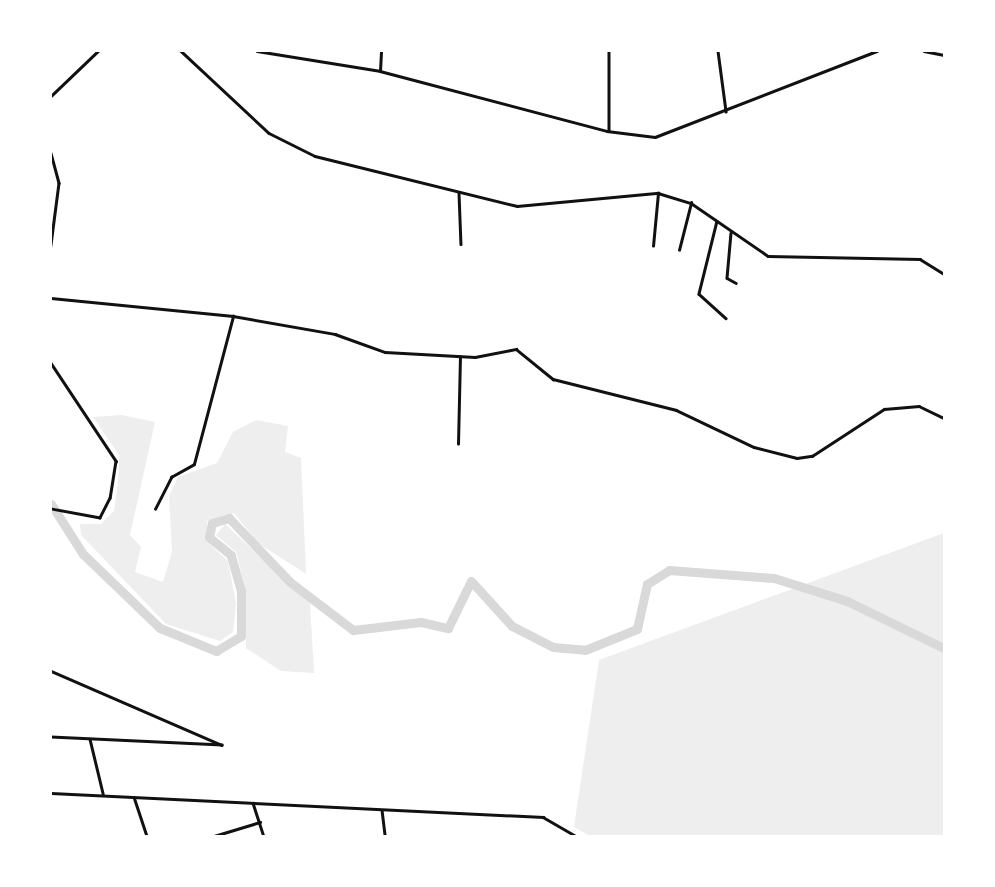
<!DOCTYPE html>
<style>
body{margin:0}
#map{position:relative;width:995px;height:887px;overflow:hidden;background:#fff;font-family:Karla,sans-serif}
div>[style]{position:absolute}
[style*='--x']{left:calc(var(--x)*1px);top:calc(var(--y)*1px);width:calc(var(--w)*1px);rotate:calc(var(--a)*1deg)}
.green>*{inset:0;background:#eee}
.river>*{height:9px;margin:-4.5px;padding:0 4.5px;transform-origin:4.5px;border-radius:4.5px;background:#d9d9d9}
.minor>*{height:2.5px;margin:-1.25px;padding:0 1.25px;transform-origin:1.25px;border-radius:1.25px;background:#111}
.tertiary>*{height:2.5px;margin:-1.25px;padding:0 1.25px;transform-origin:1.25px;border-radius:1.25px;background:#111}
span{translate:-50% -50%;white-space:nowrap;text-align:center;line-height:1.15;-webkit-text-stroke:7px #fff;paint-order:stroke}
.frame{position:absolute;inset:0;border:52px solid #fff;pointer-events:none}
</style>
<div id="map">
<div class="green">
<div style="clip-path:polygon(121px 415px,155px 422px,130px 535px,141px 547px,135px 572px,163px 582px,172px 552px,169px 496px,178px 477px,217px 463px,233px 432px,256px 420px,288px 426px,285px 452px,301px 458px,306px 574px,258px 543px,234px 513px,207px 521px,207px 542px,228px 561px,236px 603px,233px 632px,220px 641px,166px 624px,81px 535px,80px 524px,101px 524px,114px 511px,118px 482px,119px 455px,93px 417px)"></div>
<div style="clip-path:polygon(225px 524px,310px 603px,314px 673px,281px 671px,246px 648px,245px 588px,236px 552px,216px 535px)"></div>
<div style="clip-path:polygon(944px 533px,944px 836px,590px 836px,574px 827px,599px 660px)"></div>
</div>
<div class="river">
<div style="--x:51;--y:504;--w:59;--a:57.4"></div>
<div style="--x:83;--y:554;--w:107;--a:43.9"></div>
<div style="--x:160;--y:628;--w:61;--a:22.3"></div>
<div style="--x:216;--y:651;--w:29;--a:-31"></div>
<div style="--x:241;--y:636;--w:45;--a:-90"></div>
<div style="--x:241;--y:591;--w:37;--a:-106"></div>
<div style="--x:231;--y:555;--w:28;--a:-141"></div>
<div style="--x:209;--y:537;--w:14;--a:-78"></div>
<div style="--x:212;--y:523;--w:18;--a:-16"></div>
<div style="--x:229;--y:518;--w:88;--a:46.4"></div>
<div style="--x:290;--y:582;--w:79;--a:37.3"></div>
<div style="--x:353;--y:630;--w:68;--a:-6.7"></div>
<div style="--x:421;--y:622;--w:28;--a:13"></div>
<div style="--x:448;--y:628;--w:52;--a:-63.9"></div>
<div style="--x:471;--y:581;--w:61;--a:47.7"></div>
<div style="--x:512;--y:626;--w:46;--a:27.1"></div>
<div style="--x:553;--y:647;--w:32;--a:5"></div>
<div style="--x:585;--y:650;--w:56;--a:-22"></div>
<div style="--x:637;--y:629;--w:46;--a:-77.5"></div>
<div style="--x:647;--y:584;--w:26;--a:-32"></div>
<div style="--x:669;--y:570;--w:105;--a:4.4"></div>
<div style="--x:774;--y:578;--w:77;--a:17.5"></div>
<div style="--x:847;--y:601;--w:108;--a:25.9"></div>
</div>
<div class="minor">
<div style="--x:181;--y:51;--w:120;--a:43"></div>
<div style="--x:269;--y:133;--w:51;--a:26.6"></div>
<div style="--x:315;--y:156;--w:208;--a:13.9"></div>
<div style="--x:517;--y:206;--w:142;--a:-5.3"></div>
<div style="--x:658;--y:193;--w:34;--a:17"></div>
<div style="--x:691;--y:203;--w:93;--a:34.5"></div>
<div style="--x:768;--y:256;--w:152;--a:1.1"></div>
<div style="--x:920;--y:259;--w:28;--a:32"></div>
<div style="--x:609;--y:51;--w:80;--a:90"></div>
<div style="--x:718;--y:51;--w:61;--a:82.4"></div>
<div style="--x:380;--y:71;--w:20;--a:-87"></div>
<div style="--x:51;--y:96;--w:65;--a:-43.8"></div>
<div style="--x:51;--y:153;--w:31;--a:75"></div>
<div style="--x:59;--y:183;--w:63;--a:97.4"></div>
<div style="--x:459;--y:193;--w:51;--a:87.8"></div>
<div style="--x:717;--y:221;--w:75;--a:103.9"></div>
<div style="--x:699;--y:294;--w:36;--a:42"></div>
<div style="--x:731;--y:233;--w:45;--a:95.1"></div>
<div style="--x:727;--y:278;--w:10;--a:29"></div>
<div style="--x:653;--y:246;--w:53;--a:-84.6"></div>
<div style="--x:679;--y:250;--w:49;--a:-75.7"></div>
<div style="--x:51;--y:298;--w:183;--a:5.6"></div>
<div style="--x:233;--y:316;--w:104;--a:10"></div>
<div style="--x:335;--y:334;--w:53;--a:19.8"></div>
<div style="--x:385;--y:352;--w:90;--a:3.2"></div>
<div style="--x:475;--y:357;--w:42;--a:-11"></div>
<div style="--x:516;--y:349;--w:48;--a:39"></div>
<div style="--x:553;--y:379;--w:127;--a:14.1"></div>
<div style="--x:676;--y:410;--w:86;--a:25.4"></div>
<div style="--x:754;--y:447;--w:44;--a:14.3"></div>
<div style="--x:797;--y:458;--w:15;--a:-8"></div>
<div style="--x:812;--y:456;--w:86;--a:-33.1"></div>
<div style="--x:884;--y:409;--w:35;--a:-5"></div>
<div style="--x:919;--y:406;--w:28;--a:26"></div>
<div style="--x:51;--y:363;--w:118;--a:56.4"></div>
<div style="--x:116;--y:461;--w:37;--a:99"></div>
<div style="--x:110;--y:498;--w:22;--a:117"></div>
<div style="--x:100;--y:518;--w:50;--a:-169.6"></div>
<div style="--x:458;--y:444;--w:87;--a:-88.7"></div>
<div style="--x:155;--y:509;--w:36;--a:-63"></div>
<div style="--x:171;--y:477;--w:26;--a:-29"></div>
<div style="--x:194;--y:464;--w:153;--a:-75.2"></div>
<div style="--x:51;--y:671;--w:186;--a:23.4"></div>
<div style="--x:222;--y:745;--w:171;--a:-177.3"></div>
<div style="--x:90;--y:739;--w:56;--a:76.5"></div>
<div style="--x:51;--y:793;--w:493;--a:2.8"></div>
<div style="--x:543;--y:817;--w:38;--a:30"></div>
<div style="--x:134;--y:797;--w:41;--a:71.6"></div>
<div style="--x:253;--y:803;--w:35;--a:72"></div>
<div style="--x:382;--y:810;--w:26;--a:83"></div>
<div style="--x:214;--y:836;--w:48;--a:-16.9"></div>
</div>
<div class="tertiary">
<div style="--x:257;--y:51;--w:125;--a:9.2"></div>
<div style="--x:380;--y:71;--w:235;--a:14.8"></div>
<div style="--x:607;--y:131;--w:48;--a:7.1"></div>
<div style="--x:655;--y:137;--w:238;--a:-21.2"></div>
<div style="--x:924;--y:51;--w:20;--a:11"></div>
</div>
<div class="frame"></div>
</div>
